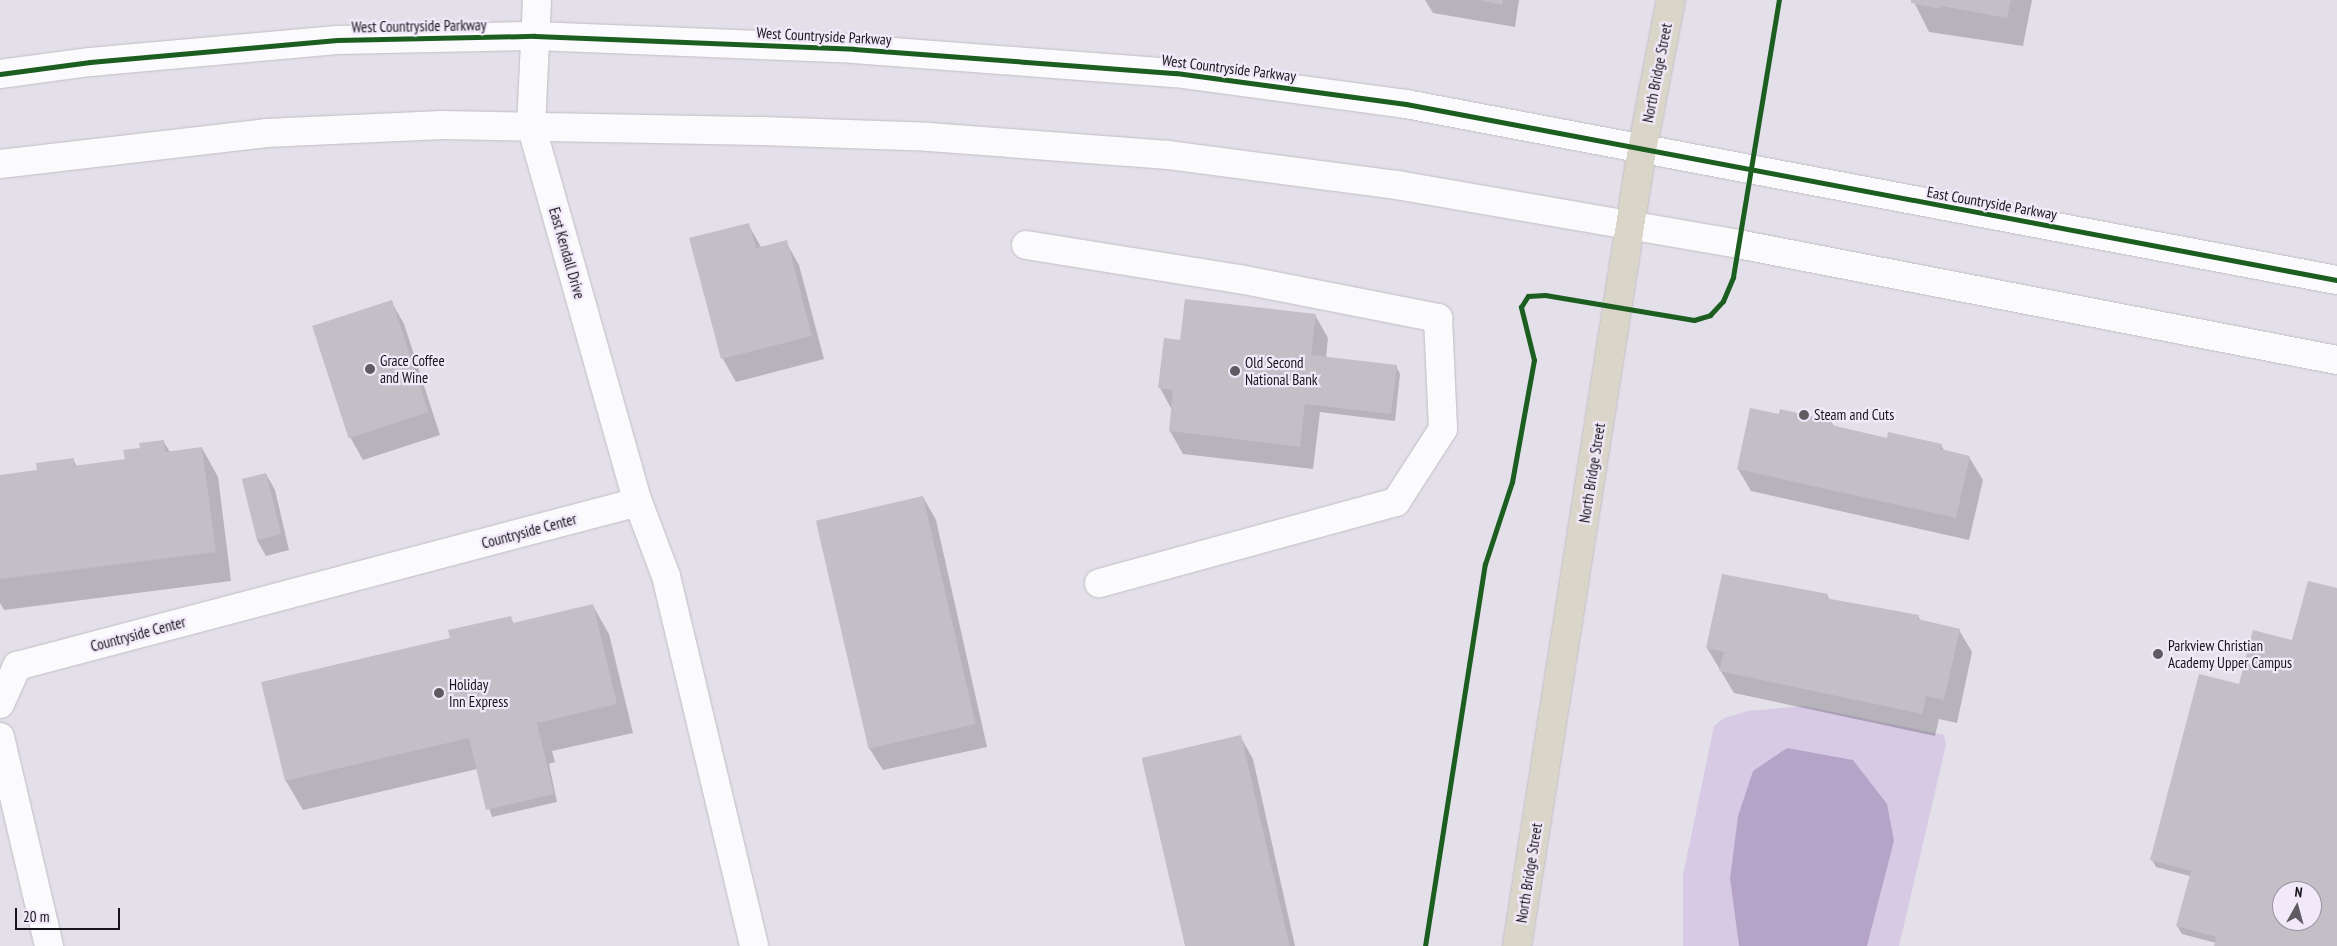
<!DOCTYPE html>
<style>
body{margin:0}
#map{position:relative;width:2337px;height:946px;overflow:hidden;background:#e4e0e9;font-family:"PT Sans Narrow",sans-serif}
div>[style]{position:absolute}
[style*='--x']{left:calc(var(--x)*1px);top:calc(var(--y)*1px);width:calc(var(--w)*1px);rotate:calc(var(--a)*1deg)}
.green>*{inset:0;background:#d6cae4}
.water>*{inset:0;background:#b5a4c7}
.shadow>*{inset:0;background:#0003}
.building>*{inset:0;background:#c2bfc6;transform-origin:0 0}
.roads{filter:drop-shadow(0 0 1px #c1bec4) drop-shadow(0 0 1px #c1bec4)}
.minor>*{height:28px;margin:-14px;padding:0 14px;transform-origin:14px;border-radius:14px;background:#fbfafc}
.highway>*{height:28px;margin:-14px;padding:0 14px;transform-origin:14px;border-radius:14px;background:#d9d6c9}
.cycleway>*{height:5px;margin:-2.5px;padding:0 2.5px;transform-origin:2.5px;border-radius:2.5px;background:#1b5e20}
.dots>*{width:14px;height:14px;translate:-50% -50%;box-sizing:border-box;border:2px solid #f1e9fa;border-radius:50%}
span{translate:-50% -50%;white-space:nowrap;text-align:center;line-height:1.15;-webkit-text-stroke:4.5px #f1e9fa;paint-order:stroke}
.street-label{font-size:15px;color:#17141a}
.poi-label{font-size:15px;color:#17141a}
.left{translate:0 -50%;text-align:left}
.north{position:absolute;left:2272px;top:881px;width:50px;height:50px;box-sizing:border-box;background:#f1e9fa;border:1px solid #9a94a0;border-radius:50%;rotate:7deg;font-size:14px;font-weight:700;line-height:20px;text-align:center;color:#17141a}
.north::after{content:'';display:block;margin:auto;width:18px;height:22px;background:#5f5b62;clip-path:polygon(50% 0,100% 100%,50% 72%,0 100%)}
.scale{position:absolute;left:15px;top:908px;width:105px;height:22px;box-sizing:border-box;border:2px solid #17141a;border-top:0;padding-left:6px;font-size:15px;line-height:18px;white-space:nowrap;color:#17141a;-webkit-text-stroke:4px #f1e9fa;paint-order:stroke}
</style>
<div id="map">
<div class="green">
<div style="clip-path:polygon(1805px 706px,1944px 735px,1946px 745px,1899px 946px,1867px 946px,1894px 841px,1730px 879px,1739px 946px,1683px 946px,1683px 875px,1714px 726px,1724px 718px,1748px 711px)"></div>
</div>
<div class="water">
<div style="clip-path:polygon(1787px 748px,1853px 760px,1887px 804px,1894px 841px,1867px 946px,1739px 946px,1730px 879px,1738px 816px,1753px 771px)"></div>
</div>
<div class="shadow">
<div style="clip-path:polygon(1425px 0,1519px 0,1515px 27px,1433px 13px)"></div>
<div style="clip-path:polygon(1913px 0,2032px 0,2023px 46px,1929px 32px)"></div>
<div style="clip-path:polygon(748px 224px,761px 247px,786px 242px,799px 265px,824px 359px,736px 382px,723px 359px,691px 239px)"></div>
<div style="clip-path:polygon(391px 301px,404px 324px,440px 435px,363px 460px,350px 437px)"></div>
<div style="clip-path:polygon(1315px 315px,1328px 338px,1326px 358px,1396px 366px,1400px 374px,1395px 421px,1320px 412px,1313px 469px,1183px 454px,1170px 431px,1172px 410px,1160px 388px)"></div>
<div style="clip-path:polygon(1831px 422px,1835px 427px,1888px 439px,1941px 445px,1945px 452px,1969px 457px,1983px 480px,1969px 540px,1751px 491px,1738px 469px)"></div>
<div style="clip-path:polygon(163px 441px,170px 452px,202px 448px,218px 477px,231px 581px,4px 610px,0 603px,0 476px,38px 471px,73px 459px,77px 467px,126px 461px,142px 449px)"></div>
<div style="clip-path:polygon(266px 474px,275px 490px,289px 550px,266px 556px,257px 540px)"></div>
<div style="clip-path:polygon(923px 497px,936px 520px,987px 747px,883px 770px,869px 748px)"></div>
<div style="clip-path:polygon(evenodd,2337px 589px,2337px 946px,2216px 946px,2216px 943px,2182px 934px,2177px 926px,2190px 876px,2156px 867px,2152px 860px,2239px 685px,2293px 642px,2337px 589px,2282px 891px,2312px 891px,2312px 921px,2282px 921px,2282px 891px)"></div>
<div style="clip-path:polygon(1827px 595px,1830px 600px,1918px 616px,1921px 621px,1959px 630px,1972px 652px,1957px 723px,1939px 719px,1935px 736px,1734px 693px,1707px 648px)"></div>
<div style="clip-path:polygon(593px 606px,609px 634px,633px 733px,552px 751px,555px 762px,549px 764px,557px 802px,492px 817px,477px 769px,303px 810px,286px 781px,263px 683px,451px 638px,510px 617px,514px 624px)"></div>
<div style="clip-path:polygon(1240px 736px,1253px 759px,1295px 946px,1185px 946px)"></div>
</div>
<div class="building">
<div style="clip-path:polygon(1479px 0,1503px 0,1502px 5px)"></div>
<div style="clip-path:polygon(1911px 0,2011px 0,2007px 18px,1941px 6px,1940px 9px,1911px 3px)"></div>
<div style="clip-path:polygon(749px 223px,756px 248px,787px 240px,812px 336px,721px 359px,689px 238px)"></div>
<div style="clip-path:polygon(1185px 299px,1316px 314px,1311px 355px,1397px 365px,1391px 414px,1305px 404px,1300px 447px,1169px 431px,1173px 390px,1158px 388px,1164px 338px,1180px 340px)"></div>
<div style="left:392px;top:300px;width:118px;height:84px;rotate:72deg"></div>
<div style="clip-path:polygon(1750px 408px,1779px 414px,1780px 409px,1832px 421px,1831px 425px,1887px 438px,1888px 432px,1942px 444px,1941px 449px,1970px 456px,1956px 518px,1737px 469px)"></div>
<div style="clip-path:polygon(164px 440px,165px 452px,202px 447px,216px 552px,0 579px,0 475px,37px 470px,36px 463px,74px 458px,74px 466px,125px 459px,123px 450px,140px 448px,139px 443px)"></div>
<div style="left:266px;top:473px;width:63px;height:25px;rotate:76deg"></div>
<div style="left:923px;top:496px;width:234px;height:110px;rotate:77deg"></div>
<div style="clip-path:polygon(1722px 574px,1828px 594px,1825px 598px,1919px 615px,1918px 619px,1960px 629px,1944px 700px,1926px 696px,1922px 714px,1719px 671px,1724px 652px,1706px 648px)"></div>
<div style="clip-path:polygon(evenodd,2308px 581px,2337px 588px,2337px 946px,2214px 946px,2217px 937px,2176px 926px,2191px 871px,2150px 860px,2199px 674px,2239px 684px,2253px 630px,2292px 640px,2308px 581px,2282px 891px,2312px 891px,2312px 921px,2282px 921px,2282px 891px)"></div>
<div style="clip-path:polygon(593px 604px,617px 704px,537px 723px,554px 794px,486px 810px,469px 738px,285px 781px,261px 682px,450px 638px,448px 630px,511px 616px,513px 623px)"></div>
<div style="left:1241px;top:735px;width:216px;height:102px;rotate:77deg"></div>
</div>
<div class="roads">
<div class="minor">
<div style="--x:537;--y:0;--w:125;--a:92.7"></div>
<div style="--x:531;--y:125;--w:392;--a:74.2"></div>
<div style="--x:0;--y:74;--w:91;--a:-7.6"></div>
<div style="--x:90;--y:62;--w:248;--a:-5.1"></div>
<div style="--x:337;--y:40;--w:198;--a:-1.2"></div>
<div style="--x:535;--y:36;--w:319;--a:2.3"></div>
<div style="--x:854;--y:49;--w:323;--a:4.3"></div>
<div style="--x:1176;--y:73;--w:232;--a:7.7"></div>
<div style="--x:1406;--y:104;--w:947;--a:10.71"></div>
<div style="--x:0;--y:164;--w:268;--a:-6.6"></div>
<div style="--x:266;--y:133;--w:176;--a:-2.6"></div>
<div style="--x:442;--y:125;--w:319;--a:1.1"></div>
<div style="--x:761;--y:131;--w:168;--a:2"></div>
<div style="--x:929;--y:137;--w:240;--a:4.3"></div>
<div style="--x:1168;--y:155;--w:231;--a:7.5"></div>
<div style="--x:1397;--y:185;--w:346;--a:9.8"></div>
<div style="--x:1738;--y:244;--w:610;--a:10.96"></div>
<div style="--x:1026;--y:245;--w:216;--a:9.1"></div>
<div style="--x:1239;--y:279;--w:203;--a:11.1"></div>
<div style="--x:1438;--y:318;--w:111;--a:87.4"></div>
<div style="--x:1443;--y:429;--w:87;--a:122.8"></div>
<div style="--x:1396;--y:502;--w:308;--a:164.7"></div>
<div style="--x:0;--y:704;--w:42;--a:-65.9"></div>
<div style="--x:17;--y:666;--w:642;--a:-14.79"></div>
<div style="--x:638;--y:502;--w:79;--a:69.3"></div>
<div style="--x:666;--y:576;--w:380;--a:76.6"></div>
<div style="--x:0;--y:737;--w:215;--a:76.8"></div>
</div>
<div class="highway">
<div style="--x:1517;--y:946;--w:806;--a:-81.08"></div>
<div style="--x:1642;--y:150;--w:153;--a:-79.1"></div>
</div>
</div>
<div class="cycleway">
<div style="--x:0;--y:74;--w:91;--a:-7.6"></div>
<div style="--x:90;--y:62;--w:248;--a:-5.1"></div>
<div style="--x:337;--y:40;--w:198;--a:-1.2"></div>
<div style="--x:535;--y:36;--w:319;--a:2.3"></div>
<div style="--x:854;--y:49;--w:323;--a:4.3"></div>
<div style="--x:1176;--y:73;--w:232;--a:7.7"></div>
<div style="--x:1406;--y:104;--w:947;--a:10.71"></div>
<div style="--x:1425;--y:946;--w:387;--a:-81.1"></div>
<div style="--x:1485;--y:564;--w:86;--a:-71.8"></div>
<div style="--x:1512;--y:482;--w:124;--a:-79.8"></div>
<div style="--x:1534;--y:360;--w:55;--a:-103.8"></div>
<div style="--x:1521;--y:307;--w:13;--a:-58"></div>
<div style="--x:1528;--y:296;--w:17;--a:-3"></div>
<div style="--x:1545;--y:295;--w:151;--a:9.5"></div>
<div style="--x:1694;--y:320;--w:17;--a:-17"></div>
<div style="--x:1710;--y:315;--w:19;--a:-47"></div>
<div style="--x:1723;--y:301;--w:26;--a:-67"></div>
<div style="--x:1733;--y:277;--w:281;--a:-80.6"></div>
</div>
<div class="dots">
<div style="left:370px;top:369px;background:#5f5b62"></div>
<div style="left:1235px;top:371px;background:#5f5b62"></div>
<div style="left:1804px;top:415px;background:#5f5b62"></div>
<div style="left:2158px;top:654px;background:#5f5b62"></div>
<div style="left:439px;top:693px;background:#5f5b62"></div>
</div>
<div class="street-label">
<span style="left:419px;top:26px;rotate:-1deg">West Countryside Parkway</span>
<span style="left:824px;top:36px;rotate:3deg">West Countryside Parkway</span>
<span style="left:1229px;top:68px;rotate:7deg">West Countryside Parkway</span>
<span style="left:1657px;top:73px;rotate:-79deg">North Bridge Street</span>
<span style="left:1992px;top:203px;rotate:10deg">East Countryside Parkway</span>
<span style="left:567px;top:253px;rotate:74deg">East Kendall Drive</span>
<span style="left:1592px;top:473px;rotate:-81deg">North Bridge Street</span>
<span style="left:529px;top:531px;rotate:-15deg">Countryside Center</span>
<span style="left:138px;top:634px;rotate:-15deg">Countryside Center</span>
<span style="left:1529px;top:873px;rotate:-81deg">North Bridge Street</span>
</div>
<div class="poi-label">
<span class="left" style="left:380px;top:369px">Grace Coffee<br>and Wine</span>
<span class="left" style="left:1245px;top:371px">Old Second<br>National Bank</span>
<span class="left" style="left:1814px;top:415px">Steam and Cuts</span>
<span class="left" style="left:2168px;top:654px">Parkview Christian<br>Academy Upper Campus</span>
<span class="left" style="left:449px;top:693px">Holiday<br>Inn Express</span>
</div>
<div class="north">N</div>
<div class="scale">20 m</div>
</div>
